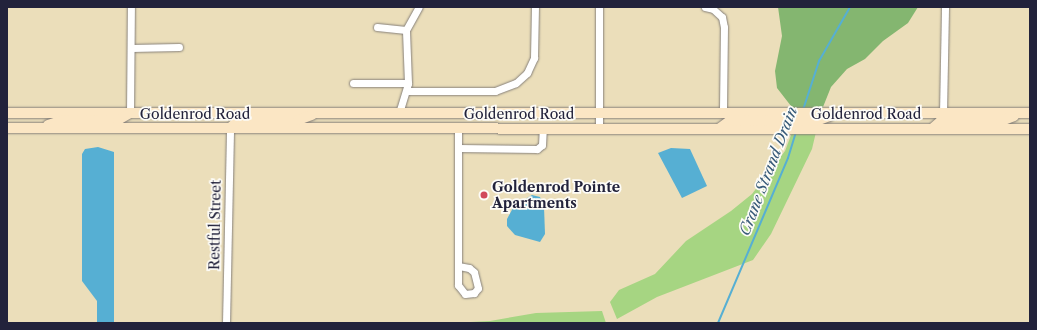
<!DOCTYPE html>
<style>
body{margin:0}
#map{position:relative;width:1037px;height:330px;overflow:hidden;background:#ebdeba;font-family:"Libre Caslon Text",serif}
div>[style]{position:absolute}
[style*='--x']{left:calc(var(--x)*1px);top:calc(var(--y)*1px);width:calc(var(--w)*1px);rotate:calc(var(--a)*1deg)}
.green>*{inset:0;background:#a6d582}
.forest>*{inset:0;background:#84b670}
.water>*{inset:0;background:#56afd3}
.stream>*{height:2px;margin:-1px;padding:0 1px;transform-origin:1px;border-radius:1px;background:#56afd3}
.roads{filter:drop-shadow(0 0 1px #86807a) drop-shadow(0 0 1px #86807a)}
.street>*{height:7px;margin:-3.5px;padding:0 3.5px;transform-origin:3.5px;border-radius:3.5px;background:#fff}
.secondary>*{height:10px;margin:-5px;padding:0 5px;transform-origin:5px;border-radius:5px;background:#fbe6c4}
.dots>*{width:11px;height:11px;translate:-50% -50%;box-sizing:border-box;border:2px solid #fdfcf7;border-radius:50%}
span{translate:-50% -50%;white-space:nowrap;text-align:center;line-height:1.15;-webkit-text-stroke:3.5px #fdfcf7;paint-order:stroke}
.street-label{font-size:14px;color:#22223b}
.poi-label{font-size:14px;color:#22223b;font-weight:700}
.left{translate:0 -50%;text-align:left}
.water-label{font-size:15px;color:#375a78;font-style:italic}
.frame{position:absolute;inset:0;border:8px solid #22223b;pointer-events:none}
</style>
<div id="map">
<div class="green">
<div style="clip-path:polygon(793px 130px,816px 132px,812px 149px,771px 234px,753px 260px,657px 297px,617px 319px,610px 302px,619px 290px,655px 274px,686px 241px,731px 211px,752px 194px,785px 151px)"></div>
<div style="clip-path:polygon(602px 311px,606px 323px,451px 323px,490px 321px,536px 313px)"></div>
</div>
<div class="forest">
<div style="clip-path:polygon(778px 7px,918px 7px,908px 23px,883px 41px,865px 59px,847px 69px,831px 87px,819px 117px,798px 115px,777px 88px,775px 71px,782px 36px)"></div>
</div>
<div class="water">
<div style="clip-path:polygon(98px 147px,114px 152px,114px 323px,97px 323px,97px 301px,82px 281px,82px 154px,85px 149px)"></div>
<div style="clip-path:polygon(671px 148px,690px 149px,707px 186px,682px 198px,658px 153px)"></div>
<div style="clip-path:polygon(532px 195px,540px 197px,544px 207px,545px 234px,540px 242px,515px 235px,507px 226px,507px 219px,514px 206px)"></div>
</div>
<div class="stream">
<div style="--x:803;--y:110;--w:52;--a:-71.9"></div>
<div style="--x:819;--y:61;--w:62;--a:-60.1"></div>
<div style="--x:718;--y:323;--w:179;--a:-67"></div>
<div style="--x:788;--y:158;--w:27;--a:-73"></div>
</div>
<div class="roads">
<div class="street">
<div style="--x:705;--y:7;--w:8;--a:14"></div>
<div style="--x:713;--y:9;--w:12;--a:42"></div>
<div style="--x:722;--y:17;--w:10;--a:79"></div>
<div style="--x:724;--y:27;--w:86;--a:90.7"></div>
<div style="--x:377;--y:27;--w:29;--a:6"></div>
<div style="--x:131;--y:48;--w:48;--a:-1.2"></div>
<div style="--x:353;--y:83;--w:55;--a:0"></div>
<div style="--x:407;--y:91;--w:88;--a:0"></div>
<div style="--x:495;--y:91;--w:22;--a:-21"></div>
<div style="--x:516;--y:83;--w:15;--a:-42"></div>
<div style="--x:527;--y:73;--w:17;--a:-65"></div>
<div style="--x:534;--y:58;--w:51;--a:-88.9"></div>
<div style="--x:130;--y:113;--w:106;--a:-89.5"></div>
<div style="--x:399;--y:113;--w:31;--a:-73"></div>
<div style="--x:408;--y:83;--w:53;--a:-92.2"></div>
<div style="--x:406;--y:30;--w:26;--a:-61"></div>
<div style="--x:943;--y:113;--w:106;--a:-88.9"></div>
<div style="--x:458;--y:128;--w:20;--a:90"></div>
<div style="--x:458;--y:148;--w:79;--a:0.7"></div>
<div style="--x:537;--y:149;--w:6;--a:-39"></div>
<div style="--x:542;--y:145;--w:17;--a:-87"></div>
<div style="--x:599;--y:128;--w:121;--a:-90"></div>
<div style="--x:458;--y:148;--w:137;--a:90"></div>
<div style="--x:458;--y:285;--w:11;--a:52"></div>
<div style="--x:465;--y:294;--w:9;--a:-6"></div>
<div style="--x:474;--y:293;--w:6;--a:-51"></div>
<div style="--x:478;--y:288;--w:16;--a:-104"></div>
<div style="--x:474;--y:272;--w:6;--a:-141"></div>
<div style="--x:469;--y:268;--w:10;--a:-169"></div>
<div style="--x:226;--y:323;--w:195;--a:-88.8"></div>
</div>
<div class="secondary">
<div style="--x:7;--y:113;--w:1023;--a:0"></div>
<div style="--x:48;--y:125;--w:13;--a:-18"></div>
<div style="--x:60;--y:121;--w:58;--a:-1"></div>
<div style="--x:118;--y:120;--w:14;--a:-30"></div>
<div style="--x:7;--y:128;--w:1023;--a:0.06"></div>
<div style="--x:230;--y:128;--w:12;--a:-42"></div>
<div style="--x:239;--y:120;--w:59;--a:0"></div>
<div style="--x:298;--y:120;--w:15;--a:-20"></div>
<div style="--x:720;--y:128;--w:14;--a:-36"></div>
<div style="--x:731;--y:120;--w:85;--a:0.7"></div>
<div style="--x:816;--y:121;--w:15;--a:-20"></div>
<div style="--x:933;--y:128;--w:11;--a:-41"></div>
<div style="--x:941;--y:121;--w:60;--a:0"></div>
<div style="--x:1001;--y:121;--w:14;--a:-21"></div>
</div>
</div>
<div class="dots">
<div style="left:484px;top:195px;background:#d1495b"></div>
</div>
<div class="street-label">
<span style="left:195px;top:114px">Goldenrod Road</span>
<span style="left:519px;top:114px">Goldenrod Road</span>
<span style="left:866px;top:114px">Goldenrod Road</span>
<span style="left:215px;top:225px;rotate:-89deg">Restful Street</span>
</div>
<div class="poi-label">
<span class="left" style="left:492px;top:195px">Goldenrod Pointe<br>Apartments</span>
</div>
<div class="water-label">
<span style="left:768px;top:171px;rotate:-69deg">Crane Strand Drain</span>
</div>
<div class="frame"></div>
</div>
